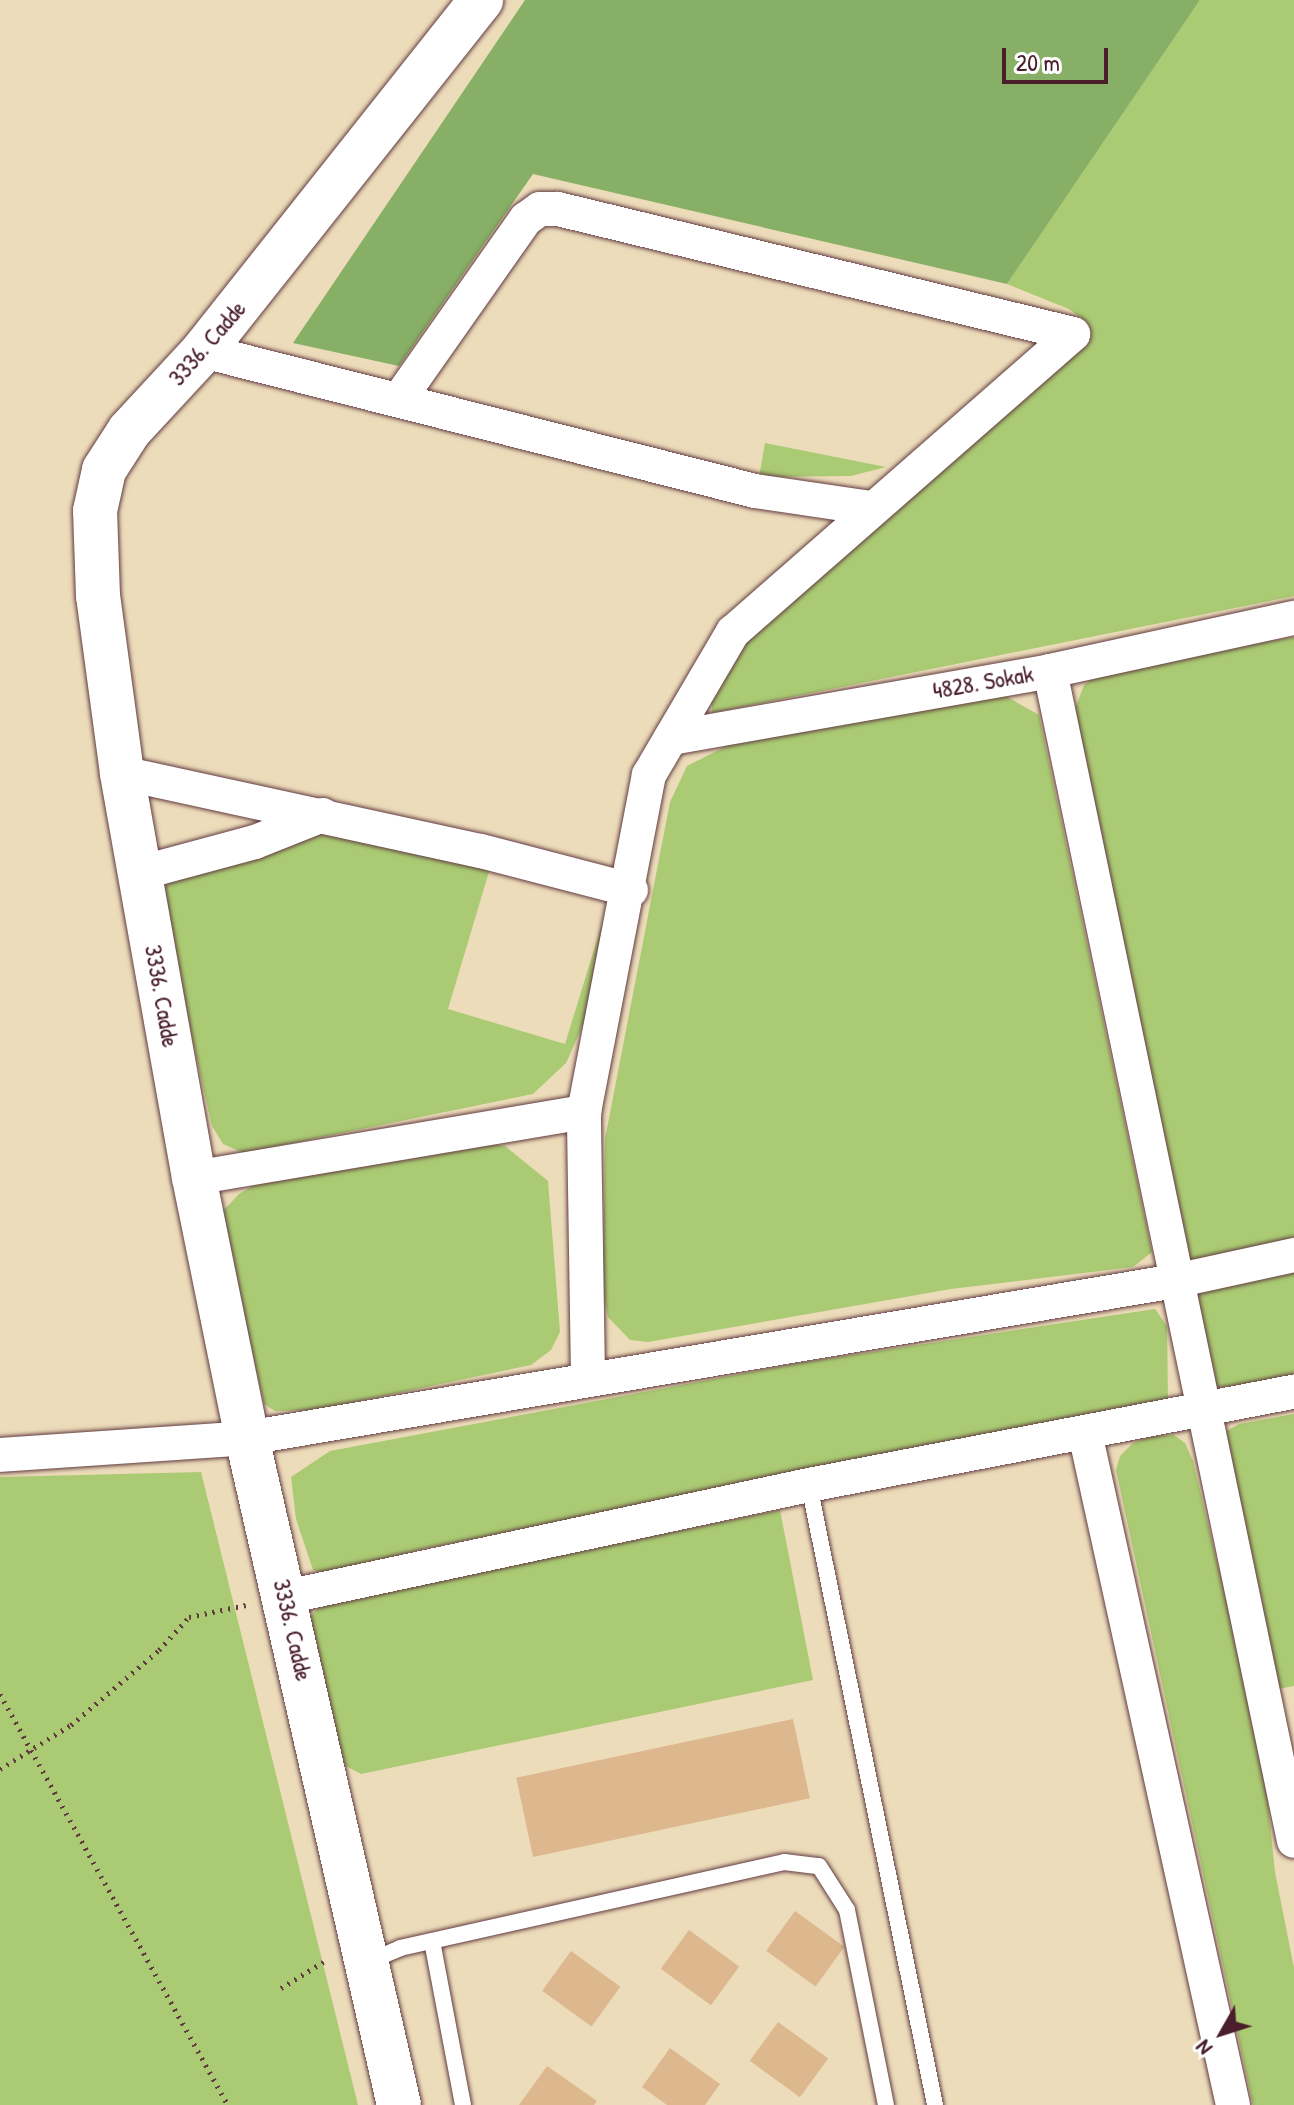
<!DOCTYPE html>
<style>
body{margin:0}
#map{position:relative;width:1294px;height:2105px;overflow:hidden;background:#eddcba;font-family:"Patrick Hand",sans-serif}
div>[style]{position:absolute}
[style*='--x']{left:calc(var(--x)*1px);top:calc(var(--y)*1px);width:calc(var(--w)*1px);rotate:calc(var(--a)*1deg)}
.green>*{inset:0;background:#aacb73}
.forest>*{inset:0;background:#87af65}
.building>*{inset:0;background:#ddb78e;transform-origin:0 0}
.path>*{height:5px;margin-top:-2.5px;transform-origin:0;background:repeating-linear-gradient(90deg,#623b40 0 2px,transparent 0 8px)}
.roads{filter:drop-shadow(0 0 2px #623b40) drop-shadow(0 0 2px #623b40)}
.lane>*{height:16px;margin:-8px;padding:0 8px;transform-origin:8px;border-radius:8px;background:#fff}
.street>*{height:34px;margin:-17px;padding:0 17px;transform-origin:17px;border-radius:17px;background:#fff}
.secondary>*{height:44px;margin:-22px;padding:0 22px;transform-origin:22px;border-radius:22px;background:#fff}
span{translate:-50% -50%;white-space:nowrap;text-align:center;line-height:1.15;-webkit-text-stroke:6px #fff;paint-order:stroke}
.street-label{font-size:24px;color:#4a1f2b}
.north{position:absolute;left:1182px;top:1993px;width:80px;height:80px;-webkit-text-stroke:6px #fff;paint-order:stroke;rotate:231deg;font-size:22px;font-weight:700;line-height:32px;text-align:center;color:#4a1f2b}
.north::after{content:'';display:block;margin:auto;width:28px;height:36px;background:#4a1f2b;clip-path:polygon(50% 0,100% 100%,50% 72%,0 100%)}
.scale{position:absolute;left:1002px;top:48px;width:106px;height:36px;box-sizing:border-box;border:4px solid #4a1f2b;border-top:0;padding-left:10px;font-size:24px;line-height:28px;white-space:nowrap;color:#4a1f2b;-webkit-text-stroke:6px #fff;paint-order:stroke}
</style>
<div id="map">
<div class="green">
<div style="clip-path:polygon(1200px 0,1294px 0,1294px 596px,712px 713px,710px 686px,744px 637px,1076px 346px,1087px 323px,1069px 309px,1007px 284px)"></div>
<div style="clip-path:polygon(765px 443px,886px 467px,851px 476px,759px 477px)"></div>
<div style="clip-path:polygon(1294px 637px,1294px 1237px,1208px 1259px,1185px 1260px,1073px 714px,1084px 685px,1105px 669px)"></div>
<div style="clip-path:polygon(995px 690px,1039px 715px,1152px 1252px,1133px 1267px,951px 1289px,648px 1342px,630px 1340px,608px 1317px,603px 1293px,605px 1139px,670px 802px,687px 766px,740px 739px)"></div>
<div style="clip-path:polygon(321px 827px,491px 865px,448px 1009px,565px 1044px,609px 901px,589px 1012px,566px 1063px,533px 1094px,244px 1153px,223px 1144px,212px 1126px,161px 901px,167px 884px,176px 879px)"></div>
<div style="clip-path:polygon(472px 1142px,505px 1146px,548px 1181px,560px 1332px,551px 1350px,531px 1365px,317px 1410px,275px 1411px,264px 1404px,220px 1214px,239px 1194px,269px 1177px)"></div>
<div style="clip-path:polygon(1294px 1268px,1294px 1378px,1216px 1388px,1194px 1294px)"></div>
<div style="clip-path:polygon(1155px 1309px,1167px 1326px,1168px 1401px,422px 1549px,329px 1575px,313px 1570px,296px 1519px,291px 1477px,330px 1451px,799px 1363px)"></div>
<div style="clip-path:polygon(1294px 1414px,1294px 1686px,1278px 1689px,1225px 1432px,1239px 1424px)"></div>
<div style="clip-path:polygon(1174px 1435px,1185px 1443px,1193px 1461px,1263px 1755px,1275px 1872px,1294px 1968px,1294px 2105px,1253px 2105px,1116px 1470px,1120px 1456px,1132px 1444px,1150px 1436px)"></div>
<div style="clip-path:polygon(201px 1472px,358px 2105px,0 2105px,0 1477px)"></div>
<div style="clip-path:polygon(780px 1510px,813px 1680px,361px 1774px,342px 1764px,309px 1618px,321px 1605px)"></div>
</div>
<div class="forest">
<div style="clip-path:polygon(525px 0,1200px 0,1007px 284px,533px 174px,399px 366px,293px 343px)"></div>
</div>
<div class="building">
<div style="left:793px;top:1719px;width:81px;height:283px;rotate:78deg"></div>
<div style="left:795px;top:1911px;width:61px;height:49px;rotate:36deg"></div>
<div style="left:689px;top:1930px;width:62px;height:48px;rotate:36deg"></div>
<div style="left:571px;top:1951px;width:61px;height:49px;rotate:36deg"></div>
<div style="left:778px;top:2022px;width:62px;height:48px;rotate:36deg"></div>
<div style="clip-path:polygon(670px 2048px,720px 2084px,705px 2105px,667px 2105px,642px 2087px)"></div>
<div style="clip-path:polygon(547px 2066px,597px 2101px,594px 2105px,519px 2105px)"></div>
</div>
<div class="path">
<div style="--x:0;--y:1694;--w:470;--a:61"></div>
<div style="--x:0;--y:1769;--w:84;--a:-31.8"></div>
<div style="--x:71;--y:1725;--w:116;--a:-40.4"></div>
<div style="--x:159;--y:1650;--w:45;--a:-47.7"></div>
<div style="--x:189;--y:1617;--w:58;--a:-11.9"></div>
<div style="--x:281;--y:1988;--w:55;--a:-31.7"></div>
</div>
<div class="roads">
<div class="lane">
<div style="--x:809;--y:1485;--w:633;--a:78.51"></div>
<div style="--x:432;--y:1941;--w:167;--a:79.3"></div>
<div style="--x:370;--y:1961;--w:33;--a:-23"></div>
<div style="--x:400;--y:1948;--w:394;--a:-12.6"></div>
<div style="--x:784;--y:1862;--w:35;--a:7"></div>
<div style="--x:819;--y:1866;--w:52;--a:57.5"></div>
<div style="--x:847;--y:1910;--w:199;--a:78.7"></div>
</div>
<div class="street">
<div style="--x:203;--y:351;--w:569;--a:14.23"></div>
<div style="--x:755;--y:491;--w:116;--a:8.4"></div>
<div style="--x:400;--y:398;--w:219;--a:-54.9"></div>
<div style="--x:526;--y:219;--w:17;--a:-36"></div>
<div style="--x:540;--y:209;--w:18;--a:0"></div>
<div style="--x:558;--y:209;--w:530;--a:13.64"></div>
<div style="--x:1050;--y:671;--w:1195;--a:78.22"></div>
<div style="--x:671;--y:738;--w:385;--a:-10"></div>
<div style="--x:1050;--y:671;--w:250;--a:-12.3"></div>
<div style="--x:122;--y:773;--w:367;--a:12.3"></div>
<div style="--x:481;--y:851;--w:155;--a:14.6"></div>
<div style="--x:140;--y:873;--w:119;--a:-15.1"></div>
<div style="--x:255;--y:842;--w:73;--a:-21.7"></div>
<div style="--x:194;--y:1178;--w:396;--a:-9.6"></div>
<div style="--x:588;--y:1377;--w:265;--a:-90.9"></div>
<div style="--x:584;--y:1112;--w:343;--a:-79.1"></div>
<div style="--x:649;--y:775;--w:166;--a:-59.6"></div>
<div style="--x:733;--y:632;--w:452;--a:-41.2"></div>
<div style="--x:1085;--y:1433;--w:688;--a:77.58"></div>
<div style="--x:0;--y:1455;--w:248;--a:-3.9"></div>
<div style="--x:247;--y:1438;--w:941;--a:-9.6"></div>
<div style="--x:1175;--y:1281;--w:122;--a:-12.3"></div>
<div style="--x:286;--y:1597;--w:535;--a:-12.09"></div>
<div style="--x:809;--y:1485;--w:494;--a:-10.9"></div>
</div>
<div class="secondary">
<div style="--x:399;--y:2105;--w:684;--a:-102.84"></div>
<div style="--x:247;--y:1438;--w:265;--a:-101.5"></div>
<div style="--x:194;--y:1178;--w:411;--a:-100.1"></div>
<div style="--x:122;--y:773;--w:179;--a:-97.7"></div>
<div style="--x:98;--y:596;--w:85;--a:-92"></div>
<div style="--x:95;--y:511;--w:42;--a:-77.6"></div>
<div style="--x:104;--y:470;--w:46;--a:-57.3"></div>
<div style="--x:129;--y:431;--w:109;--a:-47.2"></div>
<div style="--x:203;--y:351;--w:448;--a:-51.6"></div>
</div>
</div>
<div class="street-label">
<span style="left:207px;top:343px;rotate:-49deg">3336. Cadde</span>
<span style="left:983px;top:682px;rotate:-10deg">4828. Sokak</span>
<span style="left:162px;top:996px;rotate:80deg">3336. Cadde</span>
<span style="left:293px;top:1630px;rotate:77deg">3336. Cadde</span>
</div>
<div class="north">N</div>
<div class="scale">20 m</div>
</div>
